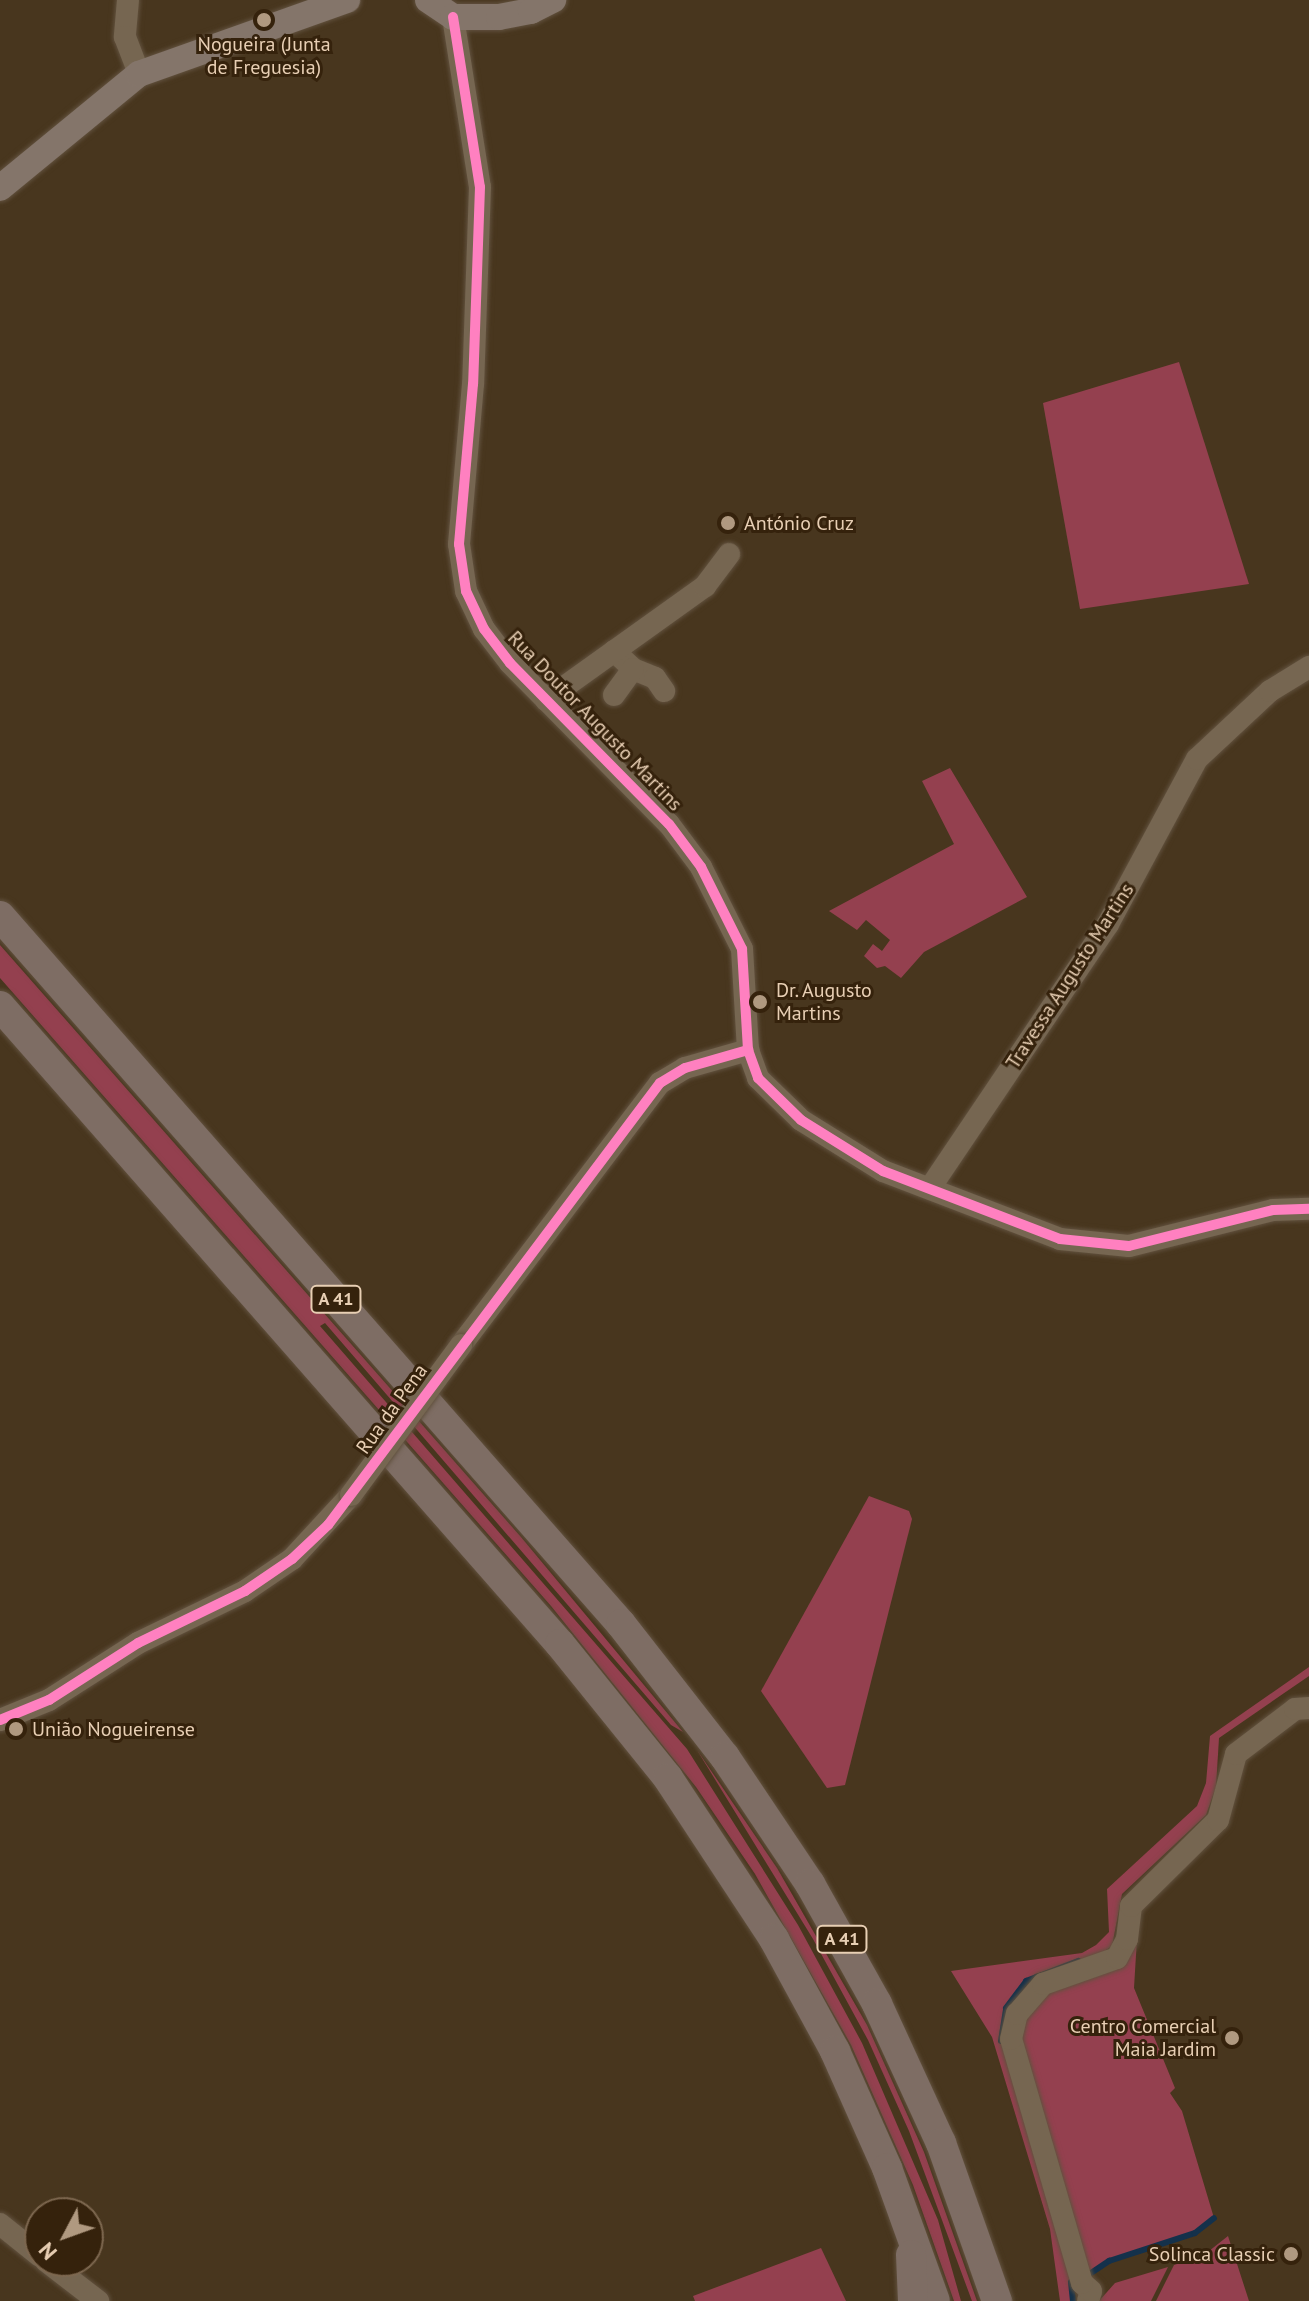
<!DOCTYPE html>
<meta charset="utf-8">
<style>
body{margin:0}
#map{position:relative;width:1309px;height:2301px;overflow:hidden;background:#48361e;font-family:"PT Sans",sans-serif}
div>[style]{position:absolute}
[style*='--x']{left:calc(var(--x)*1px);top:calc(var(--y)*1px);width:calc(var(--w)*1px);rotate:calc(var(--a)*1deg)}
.green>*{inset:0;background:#94404f}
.stream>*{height:6px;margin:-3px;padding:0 3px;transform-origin:3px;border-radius:3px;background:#14314b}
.roads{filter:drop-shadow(0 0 2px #61513e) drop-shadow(0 0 2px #61513e)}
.minor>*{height:22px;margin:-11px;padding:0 11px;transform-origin:11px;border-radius:11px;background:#766651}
.major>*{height:26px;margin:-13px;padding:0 13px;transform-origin:13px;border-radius:13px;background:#84756a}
.highway>*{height:30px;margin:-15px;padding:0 15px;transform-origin:15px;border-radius:15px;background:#7e6d64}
.bridges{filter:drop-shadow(0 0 2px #61513e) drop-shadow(0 0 2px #61513e)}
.minor-bridge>*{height:22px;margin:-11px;padding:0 11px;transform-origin:11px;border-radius:11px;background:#766651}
.cycleway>*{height:10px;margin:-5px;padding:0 5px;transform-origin:5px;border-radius:5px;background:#ff80c0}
.dots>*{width:22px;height:22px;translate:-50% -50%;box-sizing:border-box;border:4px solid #35220c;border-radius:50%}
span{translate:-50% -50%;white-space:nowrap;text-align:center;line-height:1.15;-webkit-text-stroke:6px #35220c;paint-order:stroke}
.shield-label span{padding:2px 6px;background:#35220c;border:2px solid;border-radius:6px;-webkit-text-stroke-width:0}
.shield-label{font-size:18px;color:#e8cfb4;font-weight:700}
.poi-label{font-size:20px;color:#e8cfb4}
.left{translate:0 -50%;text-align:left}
.right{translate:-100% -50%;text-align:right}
.street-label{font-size:20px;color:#e8cfb4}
.north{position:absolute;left:24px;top:2197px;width:80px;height:80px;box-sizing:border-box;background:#35220c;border:2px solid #7d674f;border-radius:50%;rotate:229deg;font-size:22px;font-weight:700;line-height:32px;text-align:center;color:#e8cfb4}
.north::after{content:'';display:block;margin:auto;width:28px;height:36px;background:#b09980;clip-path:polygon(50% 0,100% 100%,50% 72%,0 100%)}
</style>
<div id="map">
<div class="green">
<div style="clip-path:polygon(1179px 362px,1249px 584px,1080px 609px,1043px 403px)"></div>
<div style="clip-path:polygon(950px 768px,1027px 897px,924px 952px,901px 978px,885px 966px,877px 968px,864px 956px,873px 944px,882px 951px,890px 940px,866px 920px,857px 930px,829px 911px,954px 844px,922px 781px)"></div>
<div style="clip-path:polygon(0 945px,521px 1537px,683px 1732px,671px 1725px,325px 1323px,320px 1326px,687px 1749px,798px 1925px,862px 2043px,938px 2220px,961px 2301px,954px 2301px,913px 2185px,851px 2045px,755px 1874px,696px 1787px,551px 1606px,0 978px)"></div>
<div style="clip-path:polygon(869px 1496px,909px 1511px,912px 1519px,845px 1785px,827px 1788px,761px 1691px)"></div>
<div style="clip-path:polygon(1309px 1667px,1309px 1676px,1219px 1738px,1216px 1787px,1206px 1815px,1122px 1894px,1112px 1946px,1097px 1956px,1035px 1974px,1006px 2008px,1002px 2045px,1073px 2287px,1073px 2301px,1060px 2301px,1050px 2229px,992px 2037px,951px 1971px,1082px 1953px,1096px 1945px,1109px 1932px,1107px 1889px,1197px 1806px,1206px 1783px,1210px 1736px)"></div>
<div style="clip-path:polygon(697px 1750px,777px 1868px,867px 2025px,924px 2152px,977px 2301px,972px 2301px,909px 2131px,868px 2040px,813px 1939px)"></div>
<div style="clip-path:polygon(1139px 1905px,1134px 1988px,1175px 2088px,1170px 2093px,1182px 2111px,1214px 2218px,1189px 2235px,1109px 2261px,1089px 2273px,1022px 2058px,1022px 2023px,1047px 1992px,1099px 1975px)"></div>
<div style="clip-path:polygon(1228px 2236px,1249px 2301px,1156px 2301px,1174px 2265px,1204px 2255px)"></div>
<div style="clip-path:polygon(821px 2248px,846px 2301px,695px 2301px,693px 2296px)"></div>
<div style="clip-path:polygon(1168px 2267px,1151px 2301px,1099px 2301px,1115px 2283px)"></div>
</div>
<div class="stream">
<div style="--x:1001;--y:2041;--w:33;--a:-81"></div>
<div style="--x:1006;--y:2008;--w:34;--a:-53"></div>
<div style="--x:1026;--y:1981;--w:56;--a:-21"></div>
<div style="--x:1091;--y:2273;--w:22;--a:-34"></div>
<div style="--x:1109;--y:2261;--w:90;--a:-18"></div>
<div style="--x:1195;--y:2233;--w:24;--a:-38"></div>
<div style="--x:1071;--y:2282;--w:19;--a:84"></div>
</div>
<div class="roads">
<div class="minor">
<div style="--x:128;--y:0;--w:37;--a:95"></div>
<div style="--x:125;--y:37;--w:40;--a:69"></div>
<div style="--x:453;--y:17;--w:172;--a:81"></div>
<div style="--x:480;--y:187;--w:197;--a:92"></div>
<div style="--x:473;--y:384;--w:161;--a:95"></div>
<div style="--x:459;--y:544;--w:48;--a:81.5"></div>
<div style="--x:466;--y:591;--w:42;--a:64.7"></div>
<div style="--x:484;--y:629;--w:43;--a:52.6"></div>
<div style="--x:510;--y:663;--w:226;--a:45.4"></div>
<div style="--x:669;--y:824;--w:54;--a:53.3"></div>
<div style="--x:701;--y:867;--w:92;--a:63.4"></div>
<div style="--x:742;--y:949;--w:101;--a:86.6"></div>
<div style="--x:748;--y:1050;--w:30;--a:70"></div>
<div style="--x:758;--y:1078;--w:60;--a:44.3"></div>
<div style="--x:801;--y:1120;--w:97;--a:31.9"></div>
<div style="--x:883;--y:1171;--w:190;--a:21"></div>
<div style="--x:1060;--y:1239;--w:69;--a:5.8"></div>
<div style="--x:1129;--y:1246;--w:148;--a:-14"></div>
<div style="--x:1273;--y:1210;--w:36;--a:-2"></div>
<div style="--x:614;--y:651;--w:26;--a:43"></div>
<div style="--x:633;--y:669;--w:24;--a:22"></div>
<div style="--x:655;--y:678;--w:16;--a:55"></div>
<div style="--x:614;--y:695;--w:32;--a:-54"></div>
<div style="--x:546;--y:700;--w:196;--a:-35.6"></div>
<div style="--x:705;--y:586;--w:40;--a:-53"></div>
<div style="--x:930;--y:1188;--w:318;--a:-56"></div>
<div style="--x:1108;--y:924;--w:187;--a:-61.7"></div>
<div style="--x:1197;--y:759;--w:100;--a:-43"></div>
<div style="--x:1270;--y:691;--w:46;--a:-31.6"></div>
<div style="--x:461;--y:1345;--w:329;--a:-52.8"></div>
<div style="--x:660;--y:1083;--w:29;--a:-31"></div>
<div style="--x:685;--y:1068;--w:66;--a:-15.9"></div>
<div style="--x:0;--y:1720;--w:53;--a:-22.2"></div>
<div style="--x:49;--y:1700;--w:106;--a:-32.6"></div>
<div style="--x:138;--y:1643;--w:119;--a:-25.9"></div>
<div style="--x:245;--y:1591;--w:57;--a:-34.2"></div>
<div style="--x:292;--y:1559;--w:87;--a:-47.3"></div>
<div style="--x:0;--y:2224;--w:51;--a:38.7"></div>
<div style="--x:46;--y:2261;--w:66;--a:37.6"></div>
<div style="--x:1088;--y:2301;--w:10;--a:-73"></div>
<div style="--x:1091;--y:2291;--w:12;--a:-138"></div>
<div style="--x:1082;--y:2283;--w:254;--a:-106.2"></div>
<div style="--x:1011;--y:2039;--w:26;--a:-77"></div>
<div style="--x:1017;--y:2014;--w:40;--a:-49"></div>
<div style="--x:1043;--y:1984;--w:78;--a:-19.4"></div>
<div style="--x:1117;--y:1958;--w:21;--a:-62"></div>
<div style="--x:1127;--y:1939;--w:33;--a:-83"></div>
<div style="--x:1131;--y:1906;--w:122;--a:-44.7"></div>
<div style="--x:1218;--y:1820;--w:68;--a:-74.7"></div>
<div style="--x:1236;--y:1754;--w:74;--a:-37.3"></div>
<div style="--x:1295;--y:1709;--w:14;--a:-4"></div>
</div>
<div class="major">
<div style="--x:428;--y:0;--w:30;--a:34"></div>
<div style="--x:453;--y:17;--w:46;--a:0"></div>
<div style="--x:499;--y:17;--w:33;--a:-11"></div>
<div style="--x:531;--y:11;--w:25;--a:-27"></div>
<div style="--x:0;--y:188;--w:180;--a:-39.4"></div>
<div style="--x:139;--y:74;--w:221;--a:-19.6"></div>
</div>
<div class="highway">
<div style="--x:0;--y:916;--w:942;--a:48.75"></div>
<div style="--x:621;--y:1624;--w:169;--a:52"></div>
<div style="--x:725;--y:1757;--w:153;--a:56.2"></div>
<div style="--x:810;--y:1884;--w:137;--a:60.8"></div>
<div style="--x:877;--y:2004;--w:153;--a:65.3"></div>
<div style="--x:941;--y:2143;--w:168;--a:70.5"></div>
<div style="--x:0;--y:1006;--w:849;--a:48.73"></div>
<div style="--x:560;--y:1644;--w:172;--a:51.1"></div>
<div style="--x:668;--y:1778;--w:193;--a:56.6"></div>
<div style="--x:774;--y:1939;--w:128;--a:61.4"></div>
<div style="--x:835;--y:2051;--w:128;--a:66"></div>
<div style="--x:887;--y:2168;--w:141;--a:70.2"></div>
<div style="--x:911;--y:2255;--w:46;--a:87.5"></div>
</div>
</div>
<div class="bridges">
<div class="minor-bridge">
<div style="--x:351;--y:1495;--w:186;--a:-53.7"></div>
</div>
</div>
<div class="cycleway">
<div style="--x:453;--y:17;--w:172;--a:81"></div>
<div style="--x:480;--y:187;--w:197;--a:92"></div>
<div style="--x:473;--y:384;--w:161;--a:95"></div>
<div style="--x:459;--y:544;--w:48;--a:81.5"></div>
<div style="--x:466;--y:591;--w:42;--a:64.7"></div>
<div style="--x:484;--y:629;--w:43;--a:52.6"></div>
<div style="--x:510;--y:663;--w:226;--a:45.4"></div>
<div style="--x:669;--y:824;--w:54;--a:53.3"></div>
<div style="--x:701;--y:867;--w:92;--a:63.4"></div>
<div style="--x:742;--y:949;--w:101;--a:86.6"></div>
<div style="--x:748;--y:1050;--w:30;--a:70"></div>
<div style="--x:758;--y:1078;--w:60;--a:44.3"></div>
<div style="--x:801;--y:1120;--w:97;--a:31.9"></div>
<div style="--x:883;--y:1171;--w:190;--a:21"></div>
<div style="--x:1060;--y:1239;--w:69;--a:5.8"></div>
<div style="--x:1129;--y:1246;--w:148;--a:-14"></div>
<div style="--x:1273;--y:1210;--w:36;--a:-2"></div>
<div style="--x:0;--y:1720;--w:53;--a:-22.2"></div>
<div style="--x:49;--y:1700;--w:106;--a:-32.6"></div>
<div style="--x:138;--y:1643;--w:119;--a:-25.9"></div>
<div style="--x:245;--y:1591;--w:57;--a:-34.2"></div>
<div style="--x:292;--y:1559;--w:50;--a:-43.4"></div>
<div style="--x:328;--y:1525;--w:553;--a:-53.09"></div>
<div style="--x:660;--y:1083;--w:29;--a:-31"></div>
<div style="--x:685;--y:1068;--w:66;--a:-15.9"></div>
</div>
<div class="dots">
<div style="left:264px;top:20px;background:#b09980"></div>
<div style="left:728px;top:523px;background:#b09980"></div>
<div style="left:760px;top:1002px;background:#b09980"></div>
<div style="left:16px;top:1729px;background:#b09980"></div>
<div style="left:1232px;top:2038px;background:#b09980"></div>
<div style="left:1291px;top:2254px;background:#b09980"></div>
</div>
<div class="shield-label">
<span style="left:336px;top:1299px">A 41</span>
<span style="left:842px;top:1939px">A 41</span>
</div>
<div class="poi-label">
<span style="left:264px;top:56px">Nogueira (Junta<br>de Freguesia)</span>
<span class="left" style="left:744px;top:523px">António Cruz</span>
<span class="left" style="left:776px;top:1002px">Dr. Augusto<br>Martins</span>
<span class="left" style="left:32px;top:1729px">União Nogueirense</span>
<span class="right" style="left:1216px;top:2038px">Centro Comercial<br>Maia Jardim</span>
<span class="right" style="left:1275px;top:2254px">Solinca Classic</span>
</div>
<div class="street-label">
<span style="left:595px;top:721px;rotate:46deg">Rua Doutor Augusto Martins</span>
<span style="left:1070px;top:976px;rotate:-57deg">Travessa Augusto Martins</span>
<span style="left:392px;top:1409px;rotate:-54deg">Rua da Pena</span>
</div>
<div class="north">N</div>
</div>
